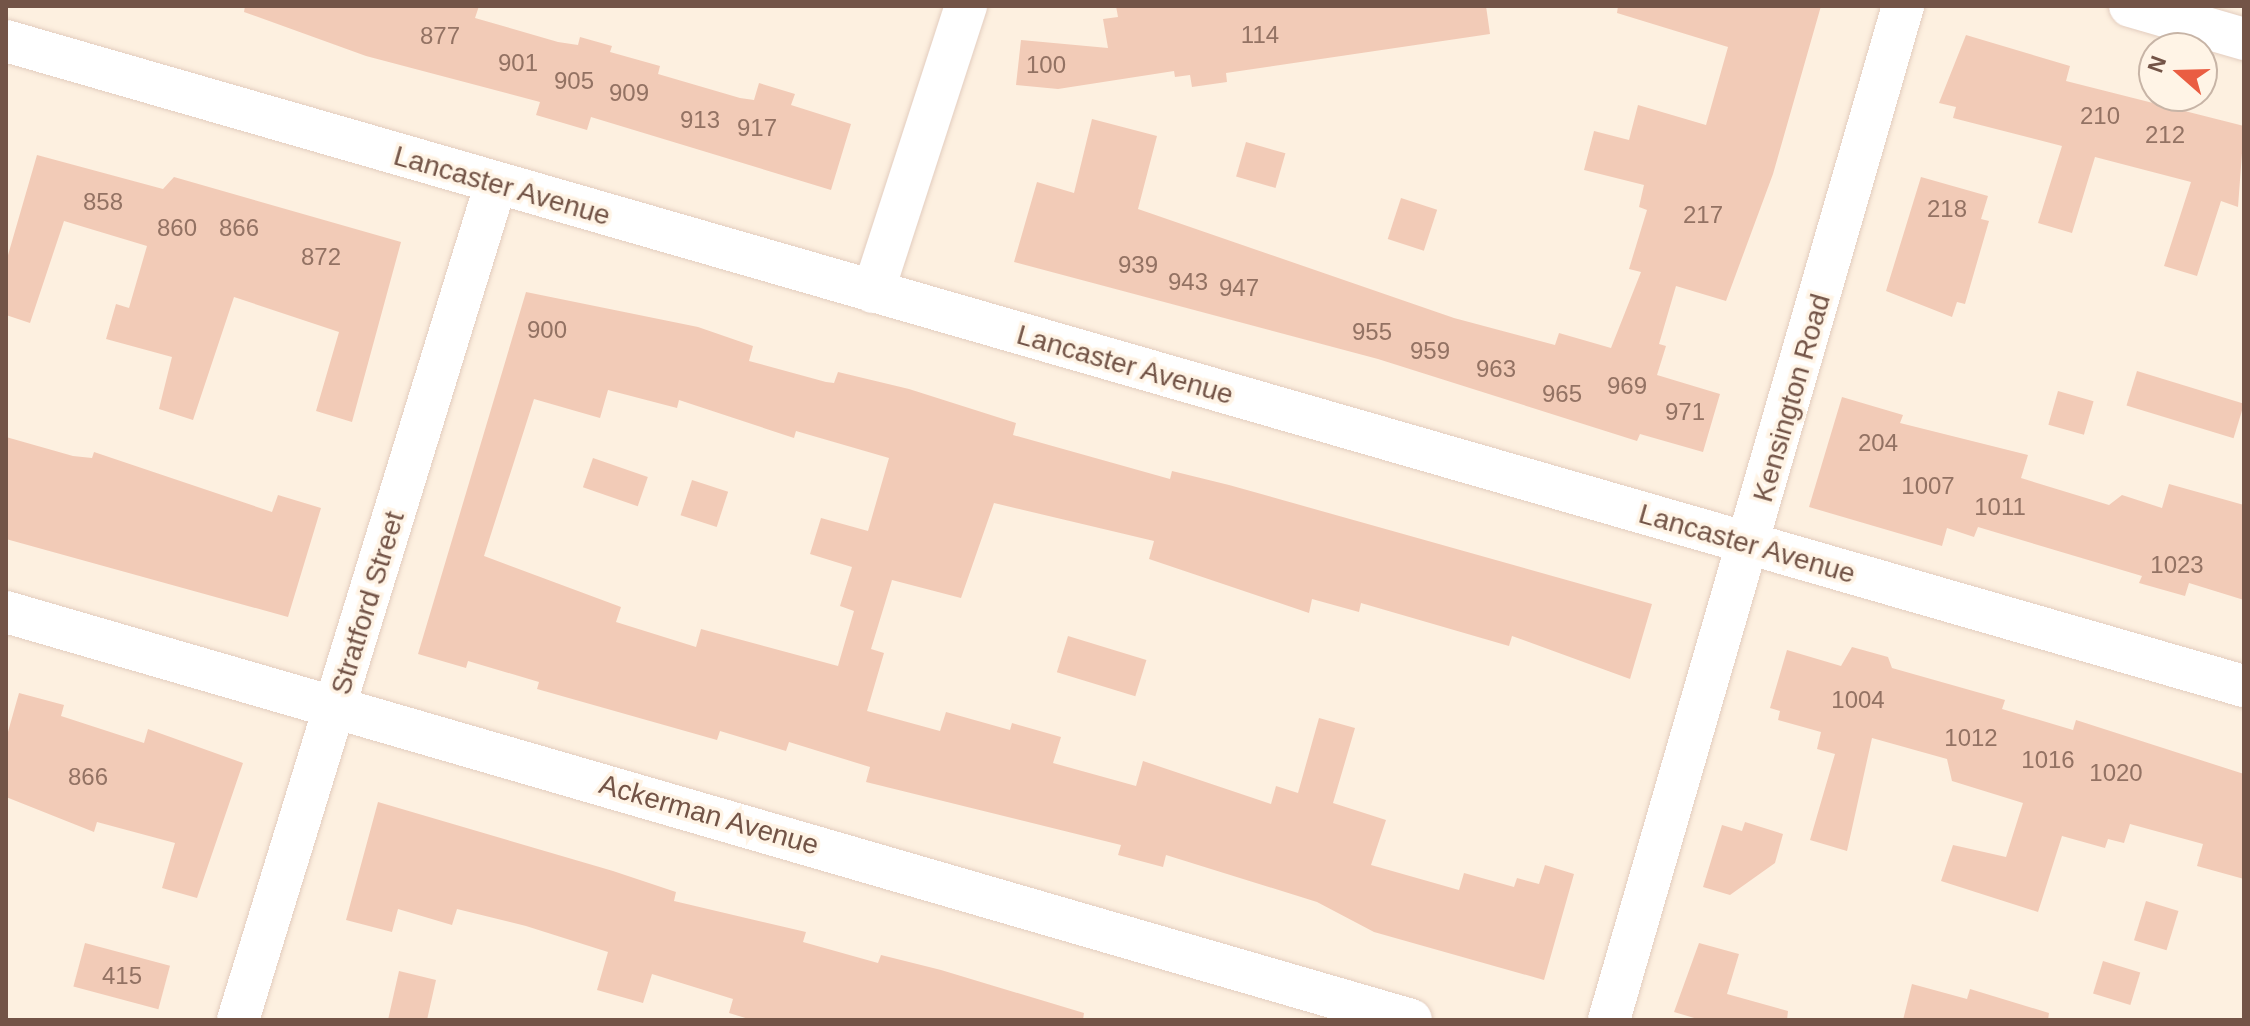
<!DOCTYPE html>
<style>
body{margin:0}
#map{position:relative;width:2250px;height:1026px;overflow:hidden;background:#fdf0e0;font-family:Arial,sans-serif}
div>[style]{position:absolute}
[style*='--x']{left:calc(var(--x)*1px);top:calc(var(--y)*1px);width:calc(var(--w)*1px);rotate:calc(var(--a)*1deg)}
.building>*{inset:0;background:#f2cbb7;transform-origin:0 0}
.roads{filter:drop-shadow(0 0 2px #e3cdbf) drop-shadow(0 0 2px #e3cdbf)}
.minor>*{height:42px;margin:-21px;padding:0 21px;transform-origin:21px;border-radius:21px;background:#fff}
span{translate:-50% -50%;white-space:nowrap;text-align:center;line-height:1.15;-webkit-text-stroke:7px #fff4e6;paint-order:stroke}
.number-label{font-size:24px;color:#937263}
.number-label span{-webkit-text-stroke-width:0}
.street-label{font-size:28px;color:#735447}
.frame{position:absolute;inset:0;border:8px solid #735447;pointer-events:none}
.north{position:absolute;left:2138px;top:32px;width:80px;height:80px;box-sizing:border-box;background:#fff4e6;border:2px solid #c7b4a6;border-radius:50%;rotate:290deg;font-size:22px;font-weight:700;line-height:32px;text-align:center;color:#735447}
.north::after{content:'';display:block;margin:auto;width:28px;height:36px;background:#ea5d42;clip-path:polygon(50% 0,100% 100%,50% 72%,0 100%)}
</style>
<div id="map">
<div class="building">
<div style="clip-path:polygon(245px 6px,479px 6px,475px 18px,558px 42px,578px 45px,580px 37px,612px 46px,610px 52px,660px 66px,658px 74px,740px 98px,754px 100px,759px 83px,795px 94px,791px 105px,851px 124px,831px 190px,591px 117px,587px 130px,536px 115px,540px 102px,366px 56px,244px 12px)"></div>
<div style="clip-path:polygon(1116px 6px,1486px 6px,1490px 34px,1226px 73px,1227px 82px,1192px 87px,1190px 75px,1175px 77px,1174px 71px,1058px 89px,1016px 85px,1021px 40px,1108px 48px,1103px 19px,1118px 17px)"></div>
<div style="clip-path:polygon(1618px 6px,1821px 6px,1773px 174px,1726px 301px,1676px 286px,1659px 344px,1666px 346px,1657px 375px,1720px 394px,1703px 452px,1640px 434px,1637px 441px,1378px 359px,1014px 262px,1037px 182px,1074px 193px,1092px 119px,1157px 136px,1138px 209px,1454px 318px,1555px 345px,1559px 333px,1611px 348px,1641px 272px,1629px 269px,1647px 210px,1639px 207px,1644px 185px,1584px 170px,1594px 131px,1629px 140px,1638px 105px,1706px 125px,1728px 47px,1617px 13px)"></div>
<div style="clip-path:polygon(1966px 35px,2070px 66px,2066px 81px,2244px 126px,2238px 207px,2221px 201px,2197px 276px,2164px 266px,2191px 182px,2095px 157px,2072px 233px,2038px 223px,2062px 146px,1953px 118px,1956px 107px,1939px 103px)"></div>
<div style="left:1246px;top:142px;width:41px;height:36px;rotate:16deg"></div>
<div style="clip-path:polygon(37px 155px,163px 189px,174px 177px,401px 242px,352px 422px,316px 411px,339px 332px,234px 297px,193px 420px,159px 409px,172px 357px,106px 339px,116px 304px,129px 308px,147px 246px,64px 221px,30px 323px,6px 315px,6px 262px)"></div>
<div style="clip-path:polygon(1921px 177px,1988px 196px,1981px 219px,1989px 221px,1965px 304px,1957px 302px,1952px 317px,1886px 291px)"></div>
<div style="left:1401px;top:198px;width:38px;height:43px;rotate:18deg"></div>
<div style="clip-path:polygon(evenodd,526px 292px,698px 327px,753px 346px,749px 361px,826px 382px,834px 383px,838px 372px,909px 389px,1016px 423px,1013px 435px,1170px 479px,1172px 471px,1229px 485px,1652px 604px,1630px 679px,1512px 636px,1509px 646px,1361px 603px,1359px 612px,1312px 599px,1309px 613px,1149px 559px,1154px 541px,994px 503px,961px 598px,892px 580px,871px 649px,884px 653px,867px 711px,940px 731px,946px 712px,1010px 730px,1012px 723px,1061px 737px,1053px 763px,1136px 786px,1143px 761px,1271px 804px,1276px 786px,1298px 793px,1319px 718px,1355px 728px,1333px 803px,1386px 820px,1371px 865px,1459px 890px,1464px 873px,1514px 887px,1517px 878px,1539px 884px,1545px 865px,1574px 874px,1544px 980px,1374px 932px,1317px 902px,1166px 855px,1163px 867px,1118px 855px,1121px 845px,866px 782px,870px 767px,789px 742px,786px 751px,720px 731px,717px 740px,537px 689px,539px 682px,468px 661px,466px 668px,418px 654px,526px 292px,608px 390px,677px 408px,679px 400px,794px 438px,796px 431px,889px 458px,868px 531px,821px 518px,810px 554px,852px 567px,840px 606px,854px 611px,838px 666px,701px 629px,696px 647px,616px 622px,621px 607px,484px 556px,534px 399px,600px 418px,608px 390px)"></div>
<div style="left:2137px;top:371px;width:112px;height:36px;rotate:17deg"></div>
<div style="left:2058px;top:391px;width:37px;height:35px;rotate:16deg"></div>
<div style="clip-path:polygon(1842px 397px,1903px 415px,1900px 423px,2028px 455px,2021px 478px,2109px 505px,2122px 495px,2162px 508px,2169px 484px,2244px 505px,2244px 600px,2189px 583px,2185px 596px,2139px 583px,2142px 576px,1978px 527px,1974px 537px,1947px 528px,1942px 546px,1809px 507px)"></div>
<div style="clip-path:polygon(6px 437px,73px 456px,92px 458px,94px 452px,272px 512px,278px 495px,321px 508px,288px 617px,6px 539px)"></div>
<div style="left:593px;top:458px;width:58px;height:31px;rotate:19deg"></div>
<div style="left:692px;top:480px;width:38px;height:37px;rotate:18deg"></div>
<div style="left:1068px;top:636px;width:82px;height:38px;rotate:17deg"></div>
<div style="clip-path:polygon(1852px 647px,1888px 657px,1892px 668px,2005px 700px,2002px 709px,2073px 730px,2076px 720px,2244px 774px,2244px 879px,2197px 866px,2203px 844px,2130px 824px,2124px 843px,2108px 839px,2105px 848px,2062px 836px,2038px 912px,1941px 881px,1953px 845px,2006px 857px,2023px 803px,1952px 781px,1947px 759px,1872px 738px,1847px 851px,1810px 840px,1835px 754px,1817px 749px,1821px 732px,1778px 720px,1780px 711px,1770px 708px,1787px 650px,1841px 666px)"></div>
<div style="clip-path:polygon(19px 693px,64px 705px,61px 716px,144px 743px,148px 729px,243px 763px,197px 898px,162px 888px,175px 843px,97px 822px,94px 832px,6px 797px,6px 739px)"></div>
<div style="clip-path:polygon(378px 802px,613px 871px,676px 892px,674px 901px,806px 932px,803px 942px,878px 963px,881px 955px,941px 970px,1084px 1013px,1083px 1020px,752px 1020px,729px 1013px,733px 999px,652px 974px,643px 1003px,597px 990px,608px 952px,526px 926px,457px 909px,452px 925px,398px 909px,392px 932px,346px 920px)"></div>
<div style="clip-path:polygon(1745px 822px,1783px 834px,1775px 863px,1730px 895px,1703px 887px,1722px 825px,1742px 831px)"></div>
<div style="left:2146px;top:901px;width:34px;height:41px;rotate:17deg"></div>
<div style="left:85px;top:943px;width:88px;height:45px;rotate:15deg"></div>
<div style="clip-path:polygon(1699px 943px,1739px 954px,1727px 994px,1788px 1011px,1787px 1020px,1701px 1020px,1674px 1012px)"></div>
<div style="left:2103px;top:961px;width:39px;height:34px;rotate:17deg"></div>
<div style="clip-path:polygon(399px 971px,436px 980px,427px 1020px,388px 1020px)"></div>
<div style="clip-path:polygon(1912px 984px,1967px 999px,1970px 989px,2049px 1013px,2048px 1020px,1903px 1020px)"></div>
</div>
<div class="roads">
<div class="minor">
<div style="--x:2130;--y:6;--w:119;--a:16.1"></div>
<div style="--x:6;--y:41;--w:2329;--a:16.08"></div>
<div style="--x:873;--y:292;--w:301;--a:-72"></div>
<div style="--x:6;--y:612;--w:1463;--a:16.19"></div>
<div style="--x:238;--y:1020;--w:873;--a:-72.87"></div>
<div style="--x:1609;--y:1020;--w:1056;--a:-73.83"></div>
</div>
</div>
<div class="number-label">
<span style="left:1260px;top:35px">114</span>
<span style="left:440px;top:36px">877</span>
<span style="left:518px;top:63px">901</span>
<span style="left:1046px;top:65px">100</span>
<span style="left:574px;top:81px">905</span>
<span style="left:629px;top:93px">909</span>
<span style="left:2100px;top:116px">210</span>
<span style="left:700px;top:120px">913</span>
<span style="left:757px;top:128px">917</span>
<span style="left:2165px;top:135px">212</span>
<span style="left:103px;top:202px">858</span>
<span style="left:1947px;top:209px">218</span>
<span style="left:1703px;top:215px">217</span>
<span style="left:177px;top:228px">860</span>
<span style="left:239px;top:228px">866</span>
<span style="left:321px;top:257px">872</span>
<span style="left:1138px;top:265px">939</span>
<span style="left:1188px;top:282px">943</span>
<span style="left:1239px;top:288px">947</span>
<span style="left:547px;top:330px">900</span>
<span style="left:1372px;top:332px">955</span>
<span style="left:1430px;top:351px">959</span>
<span style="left:1496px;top:369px">963</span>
<span style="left:1627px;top:386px">969</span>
<span style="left:1562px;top:394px">965</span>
<span style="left:1685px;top:412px">971</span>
<span style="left:1878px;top:443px">204</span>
<span style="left:1928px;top:486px">1007</span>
<span style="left:2000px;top:507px">1011</span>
<span style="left:2177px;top:565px">1023</span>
<span style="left:1858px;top:700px">1004</span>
<span style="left:1971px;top:738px">1012</span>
<span style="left:2048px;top:760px">1016</span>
<span style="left:2116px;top:773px">1020</span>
<span style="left:88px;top:777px">866</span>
<span style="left:122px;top:976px">415</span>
</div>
<div class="street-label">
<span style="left:502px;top:186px;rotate:16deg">Lancaster Avenue</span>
<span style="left:1125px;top:365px;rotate:16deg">Lancaster Avenue</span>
<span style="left:1792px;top:398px;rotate:-74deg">Kensington Road</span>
<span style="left:1747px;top:544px;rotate:16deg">Lancaster Avenue</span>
<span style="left:368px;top:603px;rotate:-73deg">Stratford Street</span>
<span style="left:709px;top:815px;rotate:16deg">Ackerman Avenue</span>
</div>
<div class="frame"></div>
<div class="north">N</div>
</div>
